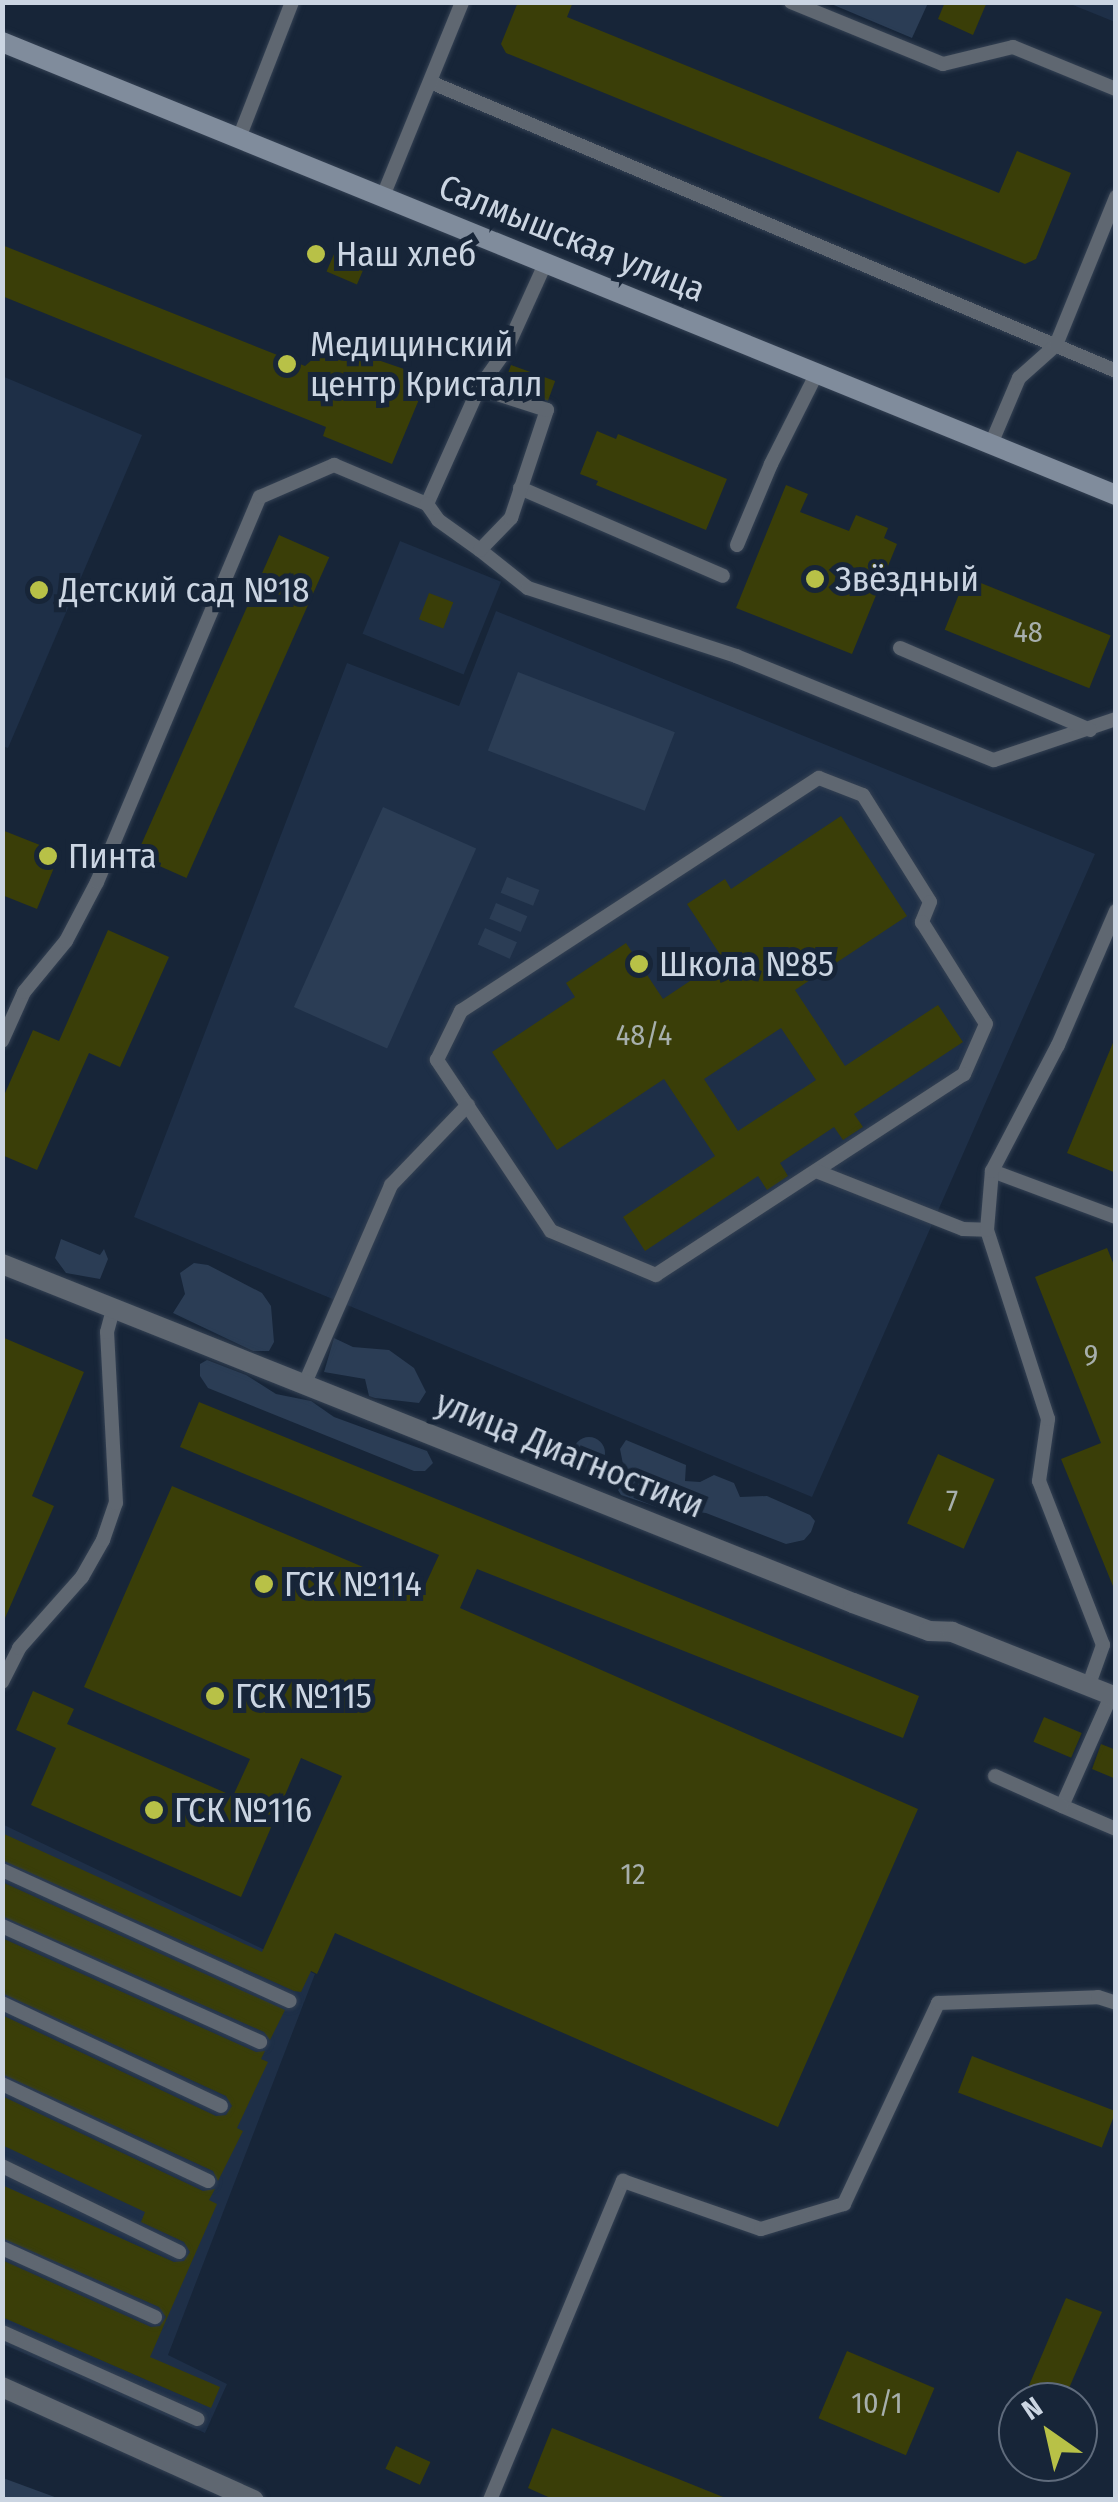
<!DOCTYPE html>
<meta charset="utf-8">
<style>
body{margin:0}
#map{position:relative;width:1118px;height:2502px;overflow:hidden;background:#172538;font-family:"Fira Sans Condensed",sans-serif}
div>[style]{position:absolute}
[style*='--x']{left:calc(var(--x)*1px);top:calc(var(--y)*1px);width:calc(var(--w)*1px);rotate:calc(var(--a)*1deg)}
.built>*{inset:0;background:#1e2f47;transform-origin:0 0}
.green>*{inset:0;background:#2b3d55;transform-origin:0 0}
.round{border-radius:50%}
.building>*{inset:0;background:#3a3e08;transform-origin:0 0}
.roads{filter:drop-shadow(0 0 2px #344153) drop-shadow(0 0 2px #344153)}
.service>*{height:14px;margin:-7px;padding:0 7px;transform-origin:7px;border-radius:7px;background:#5f6771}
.minor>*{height:20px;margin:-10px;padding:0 10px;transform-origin:10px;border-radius:10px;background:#5f6771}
.tertiary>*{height:20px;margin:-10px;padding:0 10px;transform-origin:10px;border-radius:10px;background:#5f6771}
.secondary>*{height:20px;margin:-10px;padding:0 10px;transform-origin:10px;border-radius:10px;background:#808c9c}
.dots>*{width:28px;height:28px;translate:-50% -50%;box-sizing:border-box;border:5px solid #172538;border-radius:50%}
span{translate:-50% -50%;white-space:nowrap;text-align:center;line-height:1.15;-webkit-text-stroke:10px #172538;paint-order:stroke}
.number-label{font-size:30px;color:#a7afac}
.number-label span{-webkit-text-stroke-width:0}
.street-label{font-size:35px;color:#cbd5e2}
.poi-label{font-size:35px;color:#cbd5e2}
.left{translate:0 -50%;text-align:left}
.frame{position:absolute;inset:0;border:5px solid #cbd5e2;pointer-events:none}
.north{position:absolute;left:998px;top:2382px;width:100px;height:100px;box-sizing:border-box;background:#172538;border:2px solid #5f6b7c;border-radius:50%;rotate:326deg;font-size:28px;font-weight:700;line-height:40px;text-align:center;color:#cbd5e2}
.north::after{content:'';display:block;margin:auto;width:35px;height:45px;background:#b8c147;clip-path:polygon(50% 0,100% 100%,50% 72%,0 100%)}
</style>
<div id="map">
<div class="built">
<div style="clip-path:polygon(1068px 3px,1115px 3px,1115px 22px)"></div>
<div style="clip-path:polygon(2px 376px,142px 435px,8px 748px,2px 746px)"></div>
<div style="left:400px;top:541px;width:109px;height:100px;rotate:22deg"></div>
<div style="clip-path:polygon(496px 611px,1095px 854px,812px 1497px,134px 1217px,347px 663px,459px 706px)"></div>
<div style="clip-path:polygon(2px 1824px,315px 1974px,168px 2355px,227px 2384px,205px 2433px,3px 2344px)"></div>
</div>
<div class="green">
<div style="clip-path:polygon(829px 3px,928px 3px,912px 38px)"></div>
<div style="left:518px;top:672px;width:168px;height:84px;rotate:21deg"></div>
<div style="left:383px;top:807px;width:102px;height:219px;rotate:24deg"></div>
<div style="left:507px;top:877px;width:35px;height:17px;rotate:22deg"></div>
<div style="left:496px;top:903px;width:34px;height:17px;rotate:23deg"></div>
<div style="left:485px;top:928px;width:35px;height:18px;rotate:24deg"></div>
<div style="clip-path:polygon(61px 1239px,100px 1255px,104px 1249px,108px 1259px,100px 1279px,66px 1273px,55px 1258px)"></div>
<div style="clip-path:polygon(194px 1263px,208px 1265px,262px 1293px,271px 1306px,274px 1342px,269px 1351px,253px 1351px,173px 1313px,185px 1294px,180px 1273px)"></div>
<div style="clip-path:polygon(334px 1338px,353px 1347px,389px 1350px,414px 1368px,426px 1392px,419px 1403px,375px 1398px,369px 1396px,365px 1379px,324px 1372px)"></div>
<div style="clip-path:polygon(207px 1360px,246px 1375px,276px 1394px,311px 1401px,334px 1417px,427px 1451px,433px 1463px,425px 1471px,414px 1471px,208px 1388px,200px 1376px,200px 1364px)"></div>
<div class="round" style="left:573px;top:1437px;width:32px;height:32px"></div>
<div style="clip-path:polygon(626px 1440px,686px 1465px,685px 1481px,700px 1482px,714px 1475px,734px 1483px,740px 1497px,767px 1496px,810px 1515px,815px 1521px,811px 1532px,804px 1540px,786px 1544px,706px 1513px,657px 1507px,621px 1495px,618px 1490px,626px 1479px,620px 1449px)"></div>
<div style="clip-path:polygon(2px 2478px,3px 2478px,60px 2499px,3px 2499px)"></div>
</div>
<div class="building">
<div style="clip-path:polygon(518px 2px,573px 2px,567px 17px,999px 193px,1017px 151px,1071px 173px,1036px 259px,1025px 264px,506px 53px,501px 44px)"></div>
<div style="clip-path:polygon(945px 2px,987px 2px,973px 35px,938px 19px)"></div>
<div style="clip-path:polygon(2px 245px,305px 366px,322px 351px,343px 348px,404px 369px,416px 381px,420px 397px,392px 464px,323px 436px,326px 427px,2px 296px)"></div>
<div style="left:334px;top:254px;width:33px;height:19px;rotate:23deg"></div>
<div style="left:511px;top:365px;width:47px;height:21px;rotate:20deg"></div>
<div style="clip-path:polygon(597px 431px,616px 439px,618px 434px,727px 479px,706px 530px,596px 485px,598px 481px,580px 474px)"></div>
<div style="clip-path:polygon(786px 485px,808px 494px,800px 512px,849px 531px,856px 515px,888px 528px,884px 538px,897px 544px,852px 654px,736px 608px)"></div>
<div style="left:279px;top:535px;width:55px;height:351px;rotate:24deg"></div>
<div style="left:966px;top:577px;width:156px;height:57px;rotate:22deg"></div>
<div style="left:429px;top:593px;width:26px;height:28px;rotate:21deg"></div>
<div style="clip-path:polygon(evenodd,841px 816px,907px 916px,795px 990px,845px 1066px,938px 1005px,963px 1042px,854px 1114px,863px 1127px,843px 1140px,834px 1127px,780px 1163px,788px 1176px,767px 1190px,758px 1176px,645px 1251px,623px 1217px,715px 1156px,664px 1079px,557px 1150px,492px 1052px,575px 997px,566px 983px,626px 943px,663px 999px,723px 959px,687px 904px,725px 879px,731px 889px,841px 816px,781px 1028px,816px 1080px,738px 1131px,704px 1079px,781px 1028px)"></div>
<div style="clip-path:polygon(2px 830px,60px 853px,37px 909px,2px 895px)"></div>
<div style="clip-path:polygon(108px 930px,169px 957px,120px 1067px,89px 1053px,37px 1170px,2px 1155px,2px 1100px,33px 1030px,59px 1041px)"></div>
<div style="clip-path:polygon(1115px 1038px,1116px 1038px,1116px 1173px,1067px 1153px)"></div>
<div style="clip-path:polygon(1107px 1248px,1116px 1270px,1115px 1591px,1061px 1459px,1101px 1443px,1035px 1277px)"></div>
<div style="clip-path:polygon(2px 1337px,84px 1372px,32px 1496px,54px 1506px,2px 1625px)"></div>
<div style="clip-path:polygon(199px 1402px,919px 1696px,903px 1738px,477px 1569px,460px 1608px,918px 1809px,778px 2127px,335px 1933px,317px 1974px,311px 1971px,301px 1992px,294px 1991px,2px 1860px,2px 1833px,262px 1952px,342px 1776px,301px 1758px,241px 1897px,31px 1805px,56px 1748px,16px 1730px,33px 1691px,74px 1709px,67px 1724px,233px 1796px,250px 1759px,84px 1687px,172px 1486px,422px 1592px,439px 1555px,180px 1447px)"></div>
<div style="left:938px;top:1454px;width:62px;height:76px;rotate:24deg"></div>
<div style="left:1044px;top:1717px;width:41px;height:27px;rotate:23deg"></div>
<div style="clip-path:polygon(1101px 1744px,1116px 1750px,1116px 1779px,1092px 1769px)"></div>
<div style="clip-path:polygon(2px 1882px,285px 2010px,270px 2040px,264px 2032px,2px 1916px)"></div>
<div style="clip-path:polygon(2px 1938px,256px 2052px,265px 2051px,261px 2059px,268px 2062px,237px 2128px,243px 2131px,218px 2181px,213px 2171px,2px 2074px,2px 2015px,216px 2116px,226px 2115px,232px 2106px,226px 2096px,2px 1993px)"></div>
<div style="left:972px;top:2056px;width:154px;height:39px;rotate:21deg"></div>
<div style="clip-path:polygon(2px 2096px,203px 2191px,215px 2189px,209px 2200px,217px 2204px,150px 2357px,220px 2387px,211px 2408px,2px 2317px,2px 2260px,151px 2327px,160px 2326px,166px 2317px,159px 2307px,2px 2238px,2px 2185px,174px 2262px,184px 2261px,190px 2252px,184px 2242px,141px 2222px,145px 2212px,2px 2145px)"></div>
<div style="clip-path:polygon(1066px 2298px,1102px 2312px,1063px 2402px,1022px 2402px)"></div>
<div style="left:847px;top:2351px;width:95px;height:73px;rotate:23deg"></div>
<div style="clip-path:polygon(552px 2428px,728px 2499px,728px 2500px,555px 2500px,528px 2488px)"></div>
<div style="left:396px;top:2446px;width:38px;height:25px;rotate:25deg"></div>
</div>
<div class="roads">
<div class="service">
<div style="--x:791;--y:2;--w:164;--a:22.2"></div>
<div style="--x:943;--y:64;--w:72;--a:-13.7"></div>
<div style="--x:1013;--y:47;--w:111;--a:22.2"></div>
<div style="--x:430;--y:82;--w:744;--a:22.84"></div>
<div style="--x:239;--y:138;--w:146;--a:-68.7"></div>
<div style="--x:383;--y:196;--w:209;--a:-67.8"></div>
<div style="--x:991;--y:444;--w:72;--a:-67"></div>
<div style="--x:1019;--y:378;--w:50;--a:-41.7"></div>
<div style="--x:1056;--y:345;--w:160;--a:-67.9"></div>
<div style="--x:520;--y:488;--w:221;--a:23.4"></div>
<div style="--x:427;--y:504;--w:127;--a:-65.9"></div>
<div style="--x:479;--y:388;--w:47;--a:-54.6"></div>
<div style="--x:506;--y:350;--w:97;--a:-65.6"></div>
<div style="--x:737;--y:545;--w:88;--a:-67.2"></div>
<div style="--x:771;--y:464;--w:102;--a:-63.2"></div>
<div style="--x:480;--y:550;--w:61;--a:38.4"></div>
<div style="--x:528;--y:588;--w:219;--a:18.1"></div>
<div style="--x:736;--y:656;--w:278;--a:22"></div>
<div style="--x:994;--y:760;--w:129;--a:-18.6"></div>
<div style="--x:900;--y:648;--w:207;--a:23.3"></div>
<div style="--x:819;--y:778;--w:47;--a:21.1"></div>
<div style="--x:863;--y:795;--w:126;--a:57.9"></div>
<div style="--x:930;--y:902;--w:22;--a:112"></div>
<div style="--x:922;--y:922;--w:120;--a:57.9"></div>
<div style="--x:986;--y:1024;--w:55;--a:113.7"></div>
<div style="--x:964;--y:1074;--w:368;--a:146.9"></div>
<div style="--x:656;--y:1275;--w:114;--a:-157.3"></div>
<div style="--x:551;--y:1231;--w:206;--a:-123.7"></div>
<div style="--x:437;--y:1060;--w:55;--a:-63.9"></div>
<div style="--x:461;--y:1011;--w:427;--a:-33.1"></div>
<div style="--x:2;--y:1041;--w:54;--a:-65.8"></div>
<div style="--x:24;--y:992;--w:66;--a:-50.5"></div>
<div style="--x:66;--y:941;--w:67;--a:-62.3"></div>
<div style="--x:97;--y:882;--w:418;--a:-67.1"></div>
<div style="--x:260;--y:497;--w:81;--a:-23.4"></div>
<div style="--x:334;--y:465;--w:101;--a:22.8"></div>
<div style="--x:427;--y:504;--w:19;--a:55"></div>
<div style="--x:438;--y:520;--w:52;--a:35.5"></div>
<div style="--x:480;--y:550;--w:45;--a:-45.9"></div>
<div style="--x:511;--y:518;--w:114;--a:-71.6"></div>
<div style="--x:547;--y:410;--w:71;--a:-162.1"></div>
<div style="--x:816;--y:1171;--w:158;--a:21.5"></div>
<div style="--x:963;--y:1229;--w:24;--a:2"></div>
<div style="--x:992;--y:1171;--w:132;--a:20.4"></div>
<div style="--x:305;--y:1383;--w:216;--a:-66.5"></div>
<div style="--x:391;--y:1185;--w:111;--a:-46.1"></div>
<div style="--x:2;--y:1682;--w:38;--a:-63"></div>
<div style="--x:19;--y:1648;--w:95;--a:-48.4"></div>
<div style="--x:82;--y:1577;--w:43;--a:-60.4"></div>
<div style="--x:103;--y:1540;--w:39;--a:-71"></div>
<div style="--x:116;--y:1503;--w:171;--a:-93"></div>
<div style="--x:107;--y:1332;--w:27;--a:-75"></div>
<div style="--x:1088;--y:1687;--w:45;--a:-70.3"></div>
<div style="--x:1103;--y:1645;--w:176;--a:-111.3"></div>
<div style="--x:1039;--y:1481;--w:63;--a:-81.7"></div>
<div style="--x:1048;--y:1419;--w:199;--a:-107.9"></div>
<div style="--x:987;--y:1230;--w:59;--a:-85.2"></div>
<div style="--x:992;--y:1171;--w:142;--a:-62.4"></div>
<div style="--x:1058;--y:1045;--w:146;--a:-66.6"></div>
<div style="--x:1111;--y:1696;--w:120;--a:114"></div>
<div style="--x:1062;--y:1806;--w:59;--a:23.1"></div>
<div style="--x:995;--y:1776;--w:73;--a:24.1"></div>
<div style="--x:2;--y:1870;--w:316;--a:24.5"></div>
<div style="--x:2;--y:1926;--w:283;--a:24.2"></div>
<div style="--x:2;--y:2003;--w:242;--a:25.2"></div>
<div style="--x:2;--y:2084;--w:228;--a:25.2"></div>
<div style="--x:2;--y:2166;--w:197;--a:25.9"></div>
<div style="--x:2;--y:2248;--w:168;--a:24.3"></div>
<div style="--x:2;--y:2332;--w:214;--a:24"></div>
<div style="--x:490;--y:2500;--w:346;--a:-67.4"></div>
<div style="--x:623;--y:2181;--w:146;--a:19.2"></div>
<div style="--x:761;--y:2229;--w:87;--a:-16.8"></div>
<div style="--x:844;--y:2204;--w:222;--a:-64.9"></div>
<div style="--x:938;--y:2003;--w:160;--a:-2.1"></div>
<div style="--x:1098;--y:1997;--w:19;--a:18"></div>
</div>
<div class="minor">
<div style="--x:2;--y:1264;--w:916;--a:21.72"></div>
<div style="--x:853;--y:1603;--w:81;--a:20.2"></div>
<div style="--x:929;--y:1631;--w:23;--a:2"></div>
<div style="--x:952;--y:1632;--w:176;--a:21.6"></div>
</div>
<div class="tertiary">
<div style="--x:2;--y:2387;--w:276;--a:24.2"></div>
</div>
<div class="secondary">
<div style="--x:2;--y:42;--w:1203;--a:22.13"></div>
</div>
</div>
<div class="dots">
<div style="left:316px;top:254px;background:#b8c147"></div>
<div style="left:287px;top:364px;background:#b8c147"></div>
<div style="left:815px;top:579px;background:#b8c147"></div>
<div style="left:39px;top:590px;background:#b8c147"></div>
<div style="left:48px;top:856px;background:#b8c147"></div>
<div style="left:639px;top:964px;background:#b8c147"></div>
<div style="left:264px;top:1584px;background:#b8c147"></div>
<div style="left:215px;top:1696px;background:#b8c147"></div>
<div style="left:154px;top:1810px;background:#b8c147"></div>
</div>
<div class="number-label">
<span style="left:1028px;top:632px">48</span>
<span style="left:644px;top:1035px">48/4</span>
<span style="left:1091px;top:1355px">9</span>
<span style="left:952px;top:1501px">7</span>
<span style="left:633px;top:1874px">12</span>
<span style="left:877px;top:2403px">10/1</span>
</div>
<div class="street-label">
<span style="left:572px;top:238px;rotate:22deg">Салмышская улица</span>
<span style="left:570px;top:1454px;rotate:22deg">улица Диагностики</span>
</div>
<div class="poi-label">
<span class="left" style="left:336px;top:254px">Наш хлеб</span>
<span class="left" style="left:310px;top:364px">Медицинский<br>центр Кристалл</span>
<span class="left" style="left:835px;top:579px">Звёздный</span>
<span class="left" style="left:59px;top:590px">Детский сад №18</span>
<span class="left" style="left:68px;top:856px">Пинта</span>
<span class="left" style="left:659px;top:964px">Школа №85</span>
<span class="left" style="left:284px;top:1584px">ГСК №114</span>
<span class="left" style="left:235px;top:1696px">ГСК №115</span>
<span class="left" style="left:174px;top:1810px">ГСК №116</span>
</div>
<div class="frame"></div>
<div class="north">N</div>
</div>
